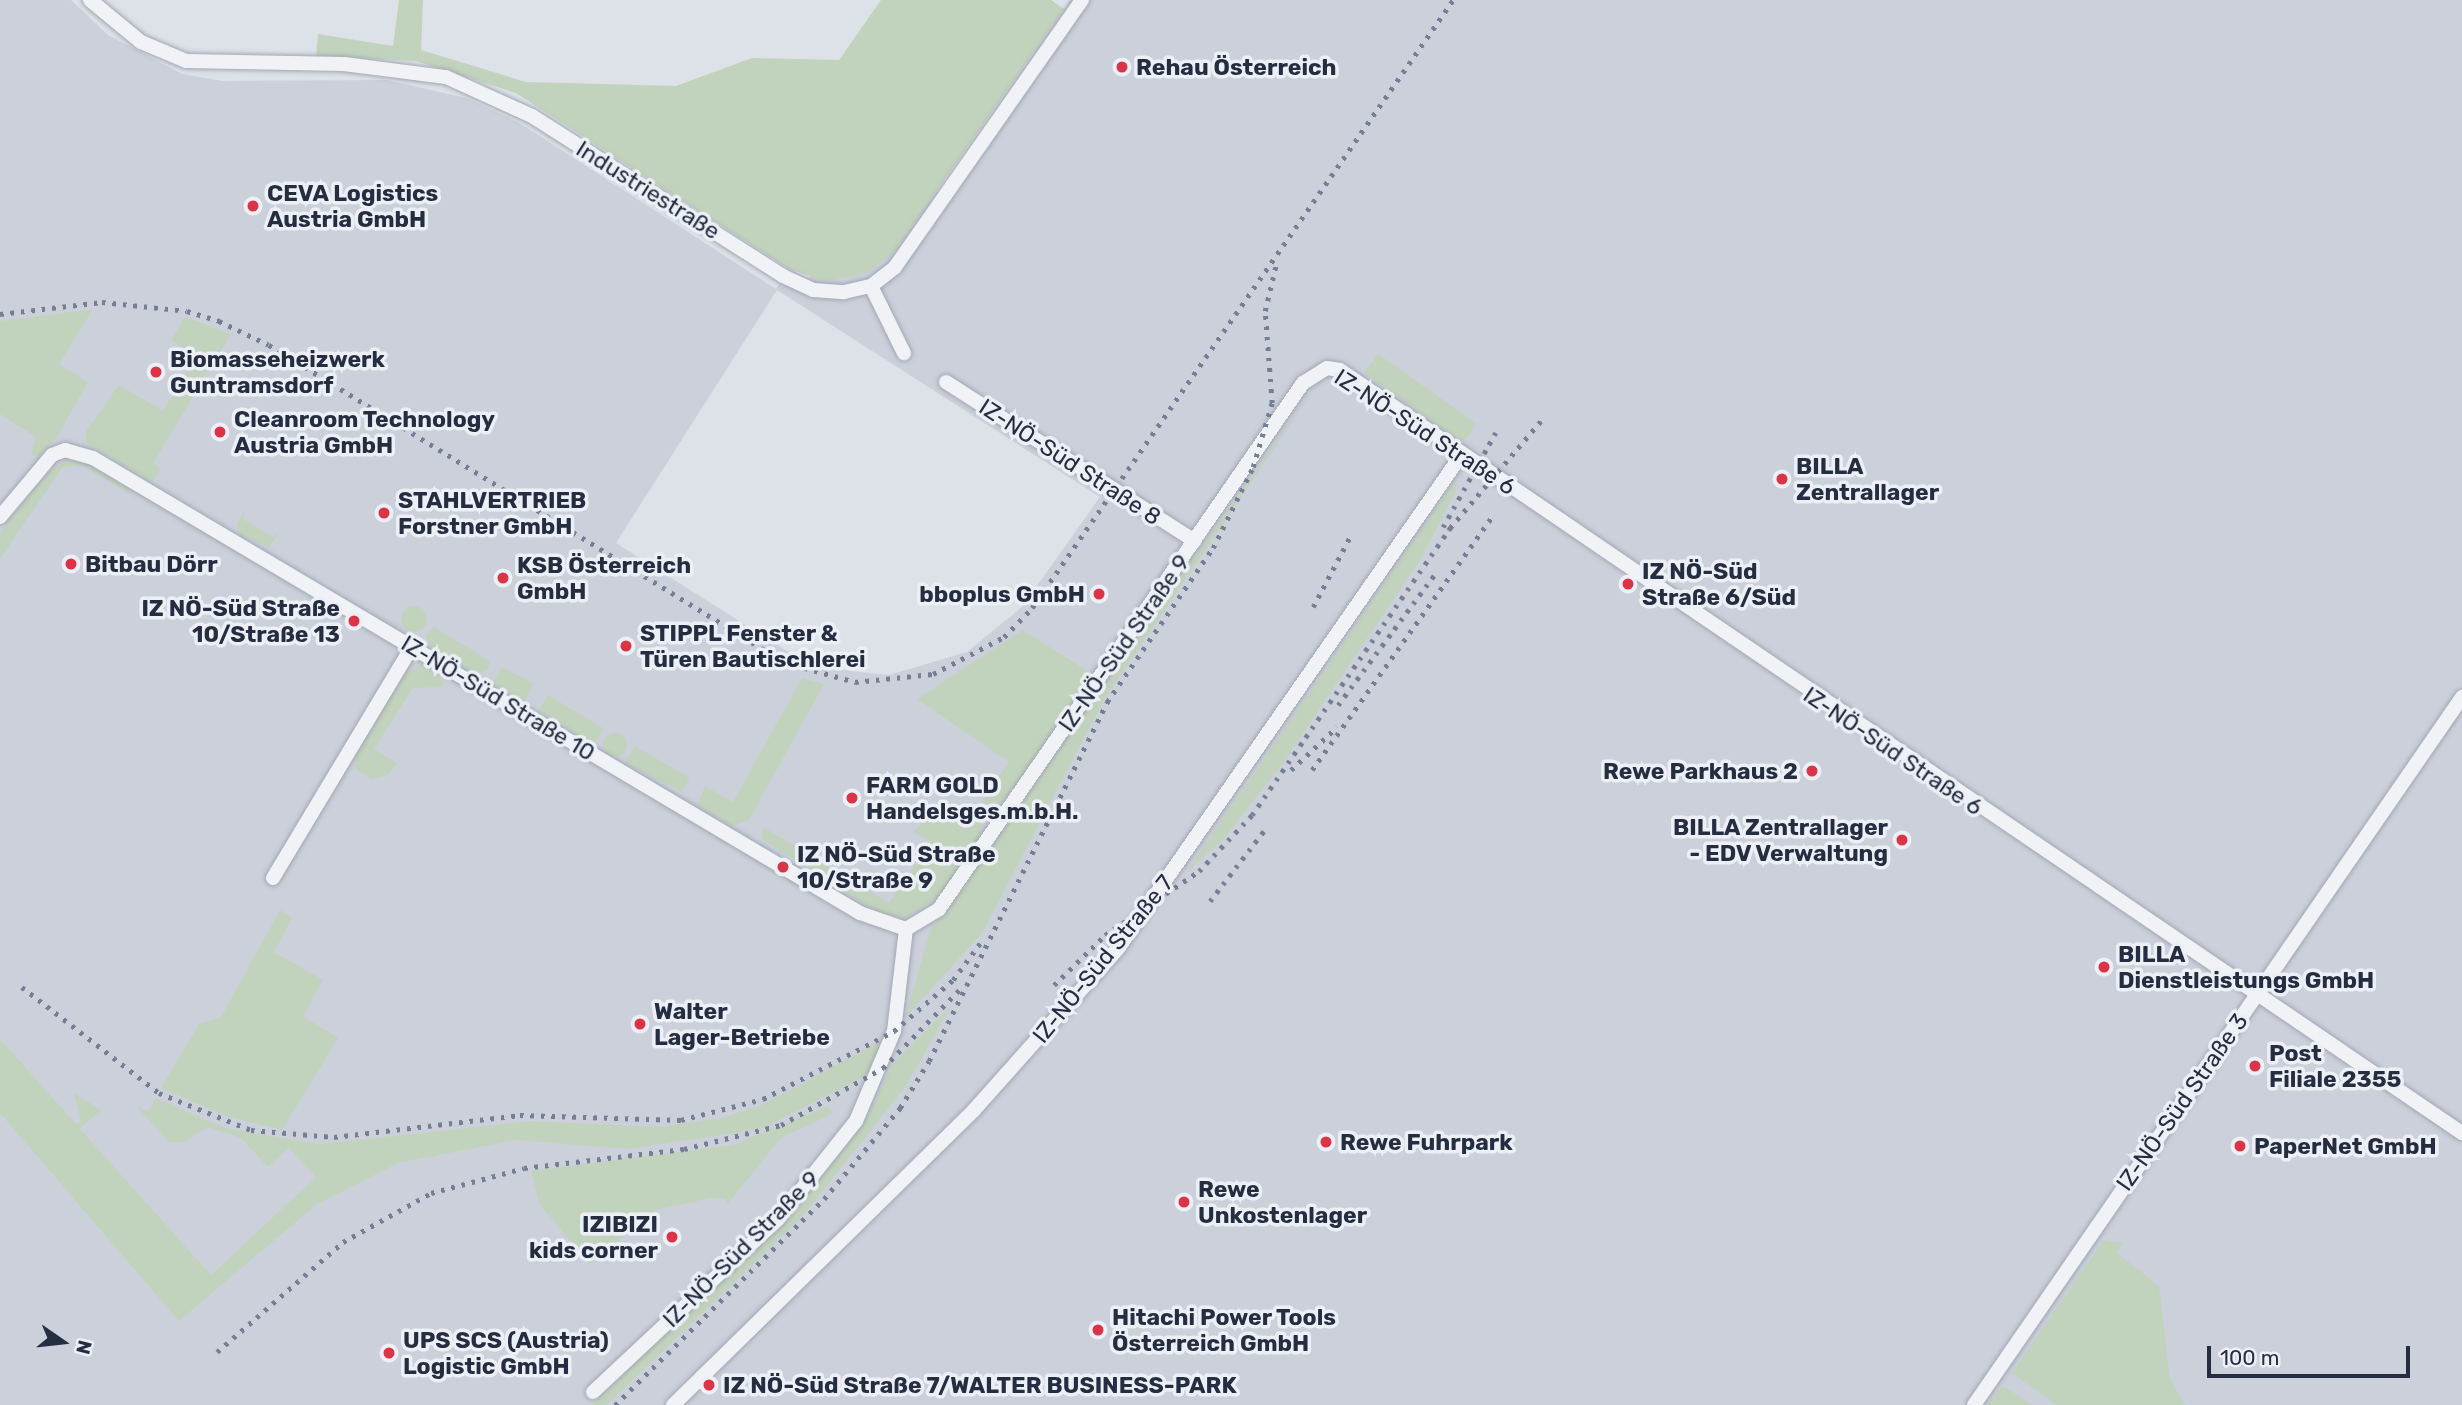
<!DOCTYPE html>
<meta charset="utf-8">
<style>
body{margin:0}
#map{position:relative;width:2462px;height:1405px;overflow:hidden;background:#dde1e8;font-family:Rubik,sans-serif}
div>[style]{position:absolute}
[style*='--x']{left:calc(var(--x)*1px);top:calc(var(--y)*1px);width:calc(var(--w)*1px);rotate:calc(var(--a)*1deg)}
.built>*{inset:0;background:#cbd0db}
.green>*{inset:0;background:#c2d3bd;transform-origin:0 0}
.round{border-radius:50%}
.roads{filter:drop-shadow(0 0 2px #a2a8b3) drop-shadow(0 0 2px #a2a8b3)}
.minor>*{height:14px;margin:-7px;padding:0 7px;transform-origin:7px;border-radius:7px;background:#f0f2f6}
.rail>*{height:4.5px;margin-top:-2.25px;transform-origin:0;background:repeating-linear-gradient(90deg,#757f94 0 3.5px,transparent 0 10.5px)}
.dots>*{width:19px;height:19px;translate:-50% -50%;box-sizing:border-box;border:4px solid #ecf0f6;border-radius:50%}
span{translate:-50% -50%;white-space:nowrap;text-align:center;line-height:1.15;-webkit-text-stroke:7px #ecf0f6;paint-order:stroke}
.poi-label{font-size:23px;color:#252e41;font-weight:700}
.left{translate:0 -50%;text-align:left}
.right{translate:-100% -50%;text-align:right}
.street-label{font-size:23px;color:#252e41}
.north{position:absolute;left:28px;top:1307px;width:70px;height:70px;-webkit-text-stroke:5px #ecf0f6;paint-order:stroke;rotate:104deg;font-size:19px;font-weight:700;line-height:28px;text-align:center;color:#252e41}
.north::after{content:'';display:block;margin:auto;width:24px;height:32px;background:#252e41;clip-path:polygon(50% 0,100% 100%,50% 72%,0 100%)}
.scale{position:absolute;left:2207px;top:1346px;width:203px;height:32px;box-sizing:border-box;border:4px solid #252e41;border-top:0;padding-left:9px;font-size:21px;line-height:24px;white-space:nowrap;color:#252e41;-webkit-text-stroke:5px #ecf0f6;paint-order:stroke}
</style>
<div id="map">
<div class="built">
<div style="clip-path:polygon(evenodd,0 0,71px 0,108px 35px,182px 74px,223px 81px,387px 80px,466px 98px,518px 122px,776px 289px,789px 269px,807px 279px,940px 190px,1070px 0,2462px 0,2462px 1405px,0 1405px,0 0,777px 290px,1100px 497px,1022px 607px,967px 652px,889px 675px,812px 667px,616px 543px,777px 290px)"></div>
</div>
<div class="green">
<div style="clip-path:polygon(399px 0,423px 0,421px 50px,526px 82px,676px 86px,752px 58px,839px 60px,881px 0,1051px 0,1064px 9px,893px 253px,866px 273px,826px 281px,789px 269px,516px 93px,416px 61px,316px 56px,318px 34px,393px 46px)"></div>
<div style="clip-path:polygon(93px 309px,59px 364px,88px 382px,57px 437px,38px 457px,31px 454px,36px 437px,0 414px,0 321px)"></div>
<div style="clip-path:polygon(185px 317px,231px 334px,153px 463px,161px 469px,152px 482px,86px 443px,86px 431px,119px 385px,163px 411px,196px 356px,171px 340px)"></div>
<div style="clip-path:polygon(1378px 354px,1476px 423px,1470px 434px,1462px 442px,1364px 373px)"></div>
<div style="clip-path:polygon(1321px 379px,1104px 700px,982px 933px,905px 1018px,930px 931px)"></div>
<div style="clip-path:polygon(67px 460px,88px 464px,129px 487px,130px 494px,81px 465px,62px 468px,0 559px,0 533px,47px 473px)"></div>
<div style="clip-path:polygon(1456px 479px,1456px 491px,1420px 560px,1286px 759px,1223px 840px,1186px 873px)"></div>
<div style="clip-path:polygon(245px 510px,243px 519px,273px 537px,280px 532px,269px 547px,238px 534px,237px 524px)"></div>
<div class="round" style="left:401px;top:606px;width:26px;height:26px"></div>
<div style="clip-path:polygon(434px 627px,490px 661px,488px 669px,477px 675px,430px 648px,426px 635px)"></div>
<div style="clip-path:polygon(1023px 630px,1092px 674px,1004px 802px,988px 805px,983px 801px,1009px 762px,917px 699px)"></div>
<div style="clip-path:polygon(424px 663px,442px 676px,444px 687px,413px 688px,374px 749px,397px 763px,388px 775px,371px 779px,356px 769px,355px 757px,403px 675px)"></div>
<div style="left:502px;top:667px;width:36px;height:20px;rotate:28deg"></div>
<div style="clip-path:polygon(802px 678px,824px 684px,749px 820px,731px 826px,697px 806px,705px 786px,733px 802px)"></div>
<div style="left:548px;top:695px;width:65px;height:18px;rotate:31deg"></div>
<div class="round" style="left:603px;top:733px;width:24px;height:24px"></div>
<div style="clip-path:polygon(635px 746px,690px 778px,682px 792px,625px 763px)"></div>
<div style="clip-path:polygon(951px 802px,980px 818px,982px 834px,938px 898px,904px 918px,876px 912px,762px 839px,763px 827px,889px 903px,930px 842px,914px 832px,931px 811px)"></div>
<div style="clip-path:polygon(280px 910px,292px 918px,274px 952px,323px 980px,303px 1016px,338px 1038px,282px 1130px,229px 1117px,161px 1088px,199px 1024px,221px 1017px)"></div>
<div style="clip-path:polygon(951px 1006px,906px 1086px,803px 1216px,607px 1405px,591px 1405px,801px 1205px,873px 1107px,892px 1064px)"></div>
<div style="clip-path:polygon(0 1039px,75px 1123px,81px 1122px,74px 1093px,101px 1110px,80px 1129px,211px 1275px,316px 1177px,289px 1148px,268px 1167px,241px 1138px,207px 1127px,185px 1142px,170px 1143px,136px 1106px,148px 1112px,156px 1098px,225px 1128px,319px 1144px,530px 1121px,661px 1127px,725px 1117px,764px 1104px,883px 1040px,873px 1072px,761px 1129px,628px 1149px,515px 1140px,398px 1163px,316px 1205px,179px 1321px,0 1113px)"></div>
<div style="clip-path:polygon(828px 1106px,832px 1114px,781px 1138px,726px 1206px,726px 1199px,712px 1198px,658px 1209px,590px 1264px,540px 1205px,531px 1171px,733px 1145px)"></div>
<div style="clip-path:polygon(2104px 1240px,2123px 1243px,2117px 1253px,2159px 1286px,2170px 1379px,2185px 1405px,2056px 1405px,2012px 1373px)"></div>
<div style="clip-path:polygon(2002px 1387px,2007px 1388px,2032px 1405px,1987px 1405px)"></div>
</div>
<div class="roads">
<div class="minor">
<div style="--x:90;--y:0;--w:66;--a:39.5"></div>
<div style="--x:141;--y:42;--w:49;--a:22.9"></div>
<div style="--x:186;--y:61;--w:158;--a:1.1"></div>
<div style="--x:344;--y:64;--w:103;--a:7.3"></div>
<div style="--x:446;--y:77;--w:94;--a:24.4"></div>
<div style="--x:532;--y:116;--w:298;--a:32.5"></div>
<div style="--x:783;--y:276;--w:33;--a:25"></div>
<div style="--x:813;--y:290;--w:31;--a:4"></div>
<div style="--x:844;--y:292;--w:28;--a:-13"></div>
<div style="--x:871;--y:286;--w:31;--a:-38"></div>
<div style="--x:895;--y:267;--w:326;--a:-55"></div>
<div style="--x:871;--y:286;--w:75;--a:63.8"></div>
<div style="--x:946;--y:382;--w:295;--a:32.6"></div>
<div style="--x:0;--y:517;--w:81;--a:-50"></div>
<div style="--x:52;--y:455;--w:14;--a:-21"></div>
<div style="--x:65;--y:450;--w:29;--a:16"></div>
<div style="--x:93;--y:458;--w:892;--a:30.68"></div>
<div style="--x:860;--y:913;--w:49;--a:19.2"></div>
<div style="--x:906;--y:929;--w:39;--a:-31"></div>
<div style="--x:939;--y:909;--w:640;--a:-55.32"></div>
<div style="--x:1303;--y:383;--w:28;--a:-32"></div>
<div style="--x:1327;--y:368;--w:13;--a:9"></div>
<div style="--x:1340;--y:370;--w:1357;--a:34.22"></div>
<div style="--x:273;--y:878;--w:270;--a:-59"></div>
<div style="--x:593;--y:1392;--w:253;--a:-43.1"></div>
<div style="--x:778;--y:1219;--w:125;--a:-51.5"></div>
<div style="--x:856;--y:1121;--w:98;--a:-67.1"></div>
<div style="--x:894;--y:1031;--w:103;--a:-83.3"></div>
<div style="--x:673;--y:1405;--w:421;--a:-44.4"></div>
<div style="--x:974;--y:1110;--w:218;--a:-48.3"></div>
<div style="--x:1119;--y:947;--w:601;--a:-55.17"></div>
<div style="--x:1974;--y:1405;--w:860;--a:-55.42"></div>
</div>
</div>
<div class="rail">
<div style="--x:0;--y:314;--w:103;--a:-6.7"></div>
<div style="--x:102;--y:302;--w:85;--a:6"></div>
<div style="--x:187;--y:311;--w:34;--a:17"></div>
<div style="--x:219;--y:321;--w:55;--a:25.6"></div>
<div style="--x:269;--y:345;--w:605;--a:31.61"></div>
<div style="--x:784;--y:662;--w:74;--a:15.7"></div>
<div style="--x:855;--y:682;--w:78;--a:-5.9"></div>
<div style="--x:933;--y:674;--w:80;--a:-27.5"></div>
<div style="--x:1004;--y:637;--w:40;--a:-46"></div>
<div style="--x:1032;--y:608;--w:740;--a:-55.3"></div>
<div style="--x:1443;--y:527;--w:111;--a:-60.9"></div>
<div style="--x:1313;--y:607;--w:81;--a:-62.2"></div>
<div style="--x:1338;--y:705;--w:167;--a:-53.5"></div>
<div style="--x:1291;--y:770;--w:63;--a:-43.1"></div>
<div style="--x:1312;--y:770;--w:310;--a:-54.6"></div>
<div style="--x:1210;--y:901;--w:92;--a:-52.5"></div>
<div style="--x:1054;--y:985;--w:71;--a:-44.4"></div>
<div style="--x:1105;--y:935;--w:114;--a:-34.2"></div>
<div style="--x:1199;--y:871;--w:77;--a:-46.6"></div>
<div style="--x:1252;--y:815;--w:349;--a:-55.4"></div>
<div style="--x:1450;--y:528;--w:145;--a:-49.7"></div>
<div style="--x:22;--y:987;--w:173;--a:37.7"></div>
<div style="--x:159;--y:1093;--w:99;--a:21.9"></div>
<div style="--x:251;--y:1130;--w:83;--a:4.8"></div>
<div style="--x:334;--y:1137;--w:187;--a:-6.7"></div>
<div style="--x:520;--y:1115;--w:161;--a:1.8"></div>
<div style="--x:681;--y:1120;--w:85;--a:-14.4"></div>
<div style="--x:763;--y:1099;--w:148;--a:-27.4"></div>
<div style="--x:894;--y:1031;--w:78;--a:-40.8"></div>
<div style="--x:953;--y:980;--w:52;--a:-53.6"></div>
<div style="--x:217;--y:1352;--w:167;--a:-41.1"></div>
<div style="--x:343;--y:1242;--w:101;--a:-29.1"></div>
<div style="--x:431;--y:1193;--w:96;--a:-15"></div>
<div style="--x:524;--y:1168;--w:161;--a:-6.8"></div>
<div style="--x:684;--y:1149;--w:100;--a:-13.9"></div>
<div style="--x:781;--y:1125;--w:117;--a:-29.2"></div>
<div style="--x:883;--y:1068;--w:110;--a:-45.7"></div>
<div style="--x:615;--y:1405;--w:293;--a:-44.6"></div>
<div style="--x:824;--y:1199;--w:119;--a:-50.1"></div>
<div style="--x:900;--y:1108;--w:55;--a:-58.3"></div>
<div style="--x:929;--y:1061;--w:401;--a:-63.6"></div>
<div style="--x:1107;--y:702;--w:187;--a:-55.5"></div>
<div style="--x:1213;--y:548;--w:90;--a:-63.7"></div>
<div style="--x:1253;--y:467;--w:67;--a:-73.5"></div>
<div style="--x:1272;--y:403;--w:92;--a:-94.4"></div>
<div style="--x:1265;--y:311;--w:47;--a:-76.6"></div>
</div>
<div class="dots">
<div style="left:1122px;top:67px;background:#db3446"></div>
<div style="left:253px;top:206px;background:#db3446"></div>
<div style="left:156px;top:372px;background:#db3446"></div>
<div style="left:220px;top:432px;background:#db3446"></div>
<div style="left:1782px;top:479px;background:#db3446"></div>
<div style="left:384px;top:513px;background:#db3446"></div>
<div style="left:71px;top:564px;background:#db3446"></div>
<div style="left:503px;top:578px;background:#db3446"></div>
<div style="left:1628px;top:584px;background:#db3446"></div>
<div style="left:1099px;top:594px;background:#db3446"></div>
<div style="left:354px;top:621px;background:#db3446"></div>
<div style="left:626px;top:646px;background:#db3446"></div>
<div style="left:1812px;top:771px;background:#db3446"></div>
<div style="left:852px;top:798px;background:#db3446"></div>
<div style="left:1902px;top:840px;background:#db3446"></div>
<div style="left:783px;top:867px;background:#db3446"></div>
<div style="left:2104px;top:967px;background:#db3446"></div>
<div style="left:640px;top:1024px;background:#db3446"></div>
<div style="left:2255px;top:1066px;background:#db3446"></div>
<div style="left:1326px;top:1142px;background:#db3446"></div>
<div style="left:2240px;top:1146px;background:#db3446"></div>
<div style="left:1184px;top:1202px;background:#db3446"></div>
<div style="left:672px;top:1237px;background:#db3446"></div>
<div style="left:1098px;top:1330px;background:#db3446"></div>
<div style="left:389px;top:1353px;background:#db3446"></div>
<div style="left:709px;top:1385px;background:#db3446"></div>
</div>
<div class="poi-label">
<span class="left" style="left:1136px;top:67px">Rehau Österreich</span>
<span class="left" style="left:267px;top:206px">CEVA Logistics<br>Austria GmbH</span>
<span class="left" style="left:170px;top:372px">Biomasseheizwerk<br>Guntramsdorf</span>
<span class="left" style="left:234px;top:432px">Cleanroom Technology<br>Austria GmbH</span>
<span class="left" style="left:1796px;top:479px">BILLA<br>Zentrallager</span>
<span class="left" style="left:398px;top:513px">STAHLVERTRIEB<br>Forstner GmbH</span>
<span class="left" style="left:85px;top:564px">Bitbau Dörr</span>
<span class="left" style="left:517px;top:578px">KSB Österreich<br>GmbH</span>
<span class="left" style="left:1642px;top:584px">IZ NÖ-Süd<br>Straße 6/Süd</span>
<span class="right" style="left:1085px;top:594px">bboplus GmbH</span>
<span class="right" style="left:340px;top:621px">IZ NÖ-Süd Straße<br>10/Straße 13</span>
<span class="left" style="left:640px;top:646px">STIPPL Fenster &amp;<br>Türen Bautischlerei</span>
<span class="right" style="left:1798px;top:771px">Rewe Parkhaus 2</span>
<span class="left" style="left:866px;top:798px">FARM GOLD<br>Handelsges.m.b.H.</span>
<span class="right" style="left:1888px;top:840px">BILLA Zentrallager<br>- EDV Verwaltung</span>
<span class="left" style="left:797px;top:867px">IZ NÖ-Süd Straße<br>10/Straße 9</span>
<span class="left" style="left:2118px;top:967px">BILLA<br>Dienstleistungs GmbH</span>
<span class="left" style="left:654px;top:1024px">Walter<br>Lager-Betriebe</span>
<span class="left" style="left:2269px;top:1066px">Post<br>Filiale 2355</span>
<span class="left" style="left:1340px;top:1142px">Rewe Fuhrpark</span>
<span class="left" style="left:2254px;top:1146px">PaperNet GmbH</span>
<span class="left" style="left:1198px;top:1202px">Rewe<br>Unkostenlager</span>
<span class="right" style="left:658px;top:1237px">IZIBIZI<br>kids corner</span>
<span class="left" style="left:1112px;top:1330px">Hitachi Power Tools<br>Österreich GmbH</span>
<span class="left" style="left:403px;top:1353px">UPS SCS (Austria)<br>Logistic GmbH</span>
<span class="left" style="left:723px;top:1385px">IZ NÖ-Süd Straße 7/WALTER BUSINESS-PARK</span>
</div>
<div class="street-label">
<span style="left:648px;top:190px;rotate:32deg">Industriestraße</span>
<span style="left:1425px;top:432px;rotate:33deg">IZ-NÖ-Süd Straße 6</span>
<span style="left:1070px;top:462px;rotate:33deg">IZ-NÖ-Süd Straße 8</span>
<span style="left:1124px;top:643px;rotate:-55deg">IZ-NÖ-Süd Straße 9</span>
<span style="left:498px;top:698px;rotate:31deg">IZ-NÖ-Süd Straße 10</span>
<span style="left:1893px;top:751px;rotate:34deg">IZ-NÖ-Süd Straße 6</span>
<span style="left:1103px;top:959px;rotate:-51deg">IZ-NÖ-Süd Straße 7</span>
<span style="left:2182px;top:1102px;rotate:-55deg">IZ-NÖ-Süd Straße 3</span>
<span style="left:741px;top:1249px;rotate:-45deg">IZ-NÖ-Süd Straße 9</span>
</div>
<div class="north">N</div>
<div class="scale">100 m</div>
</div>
